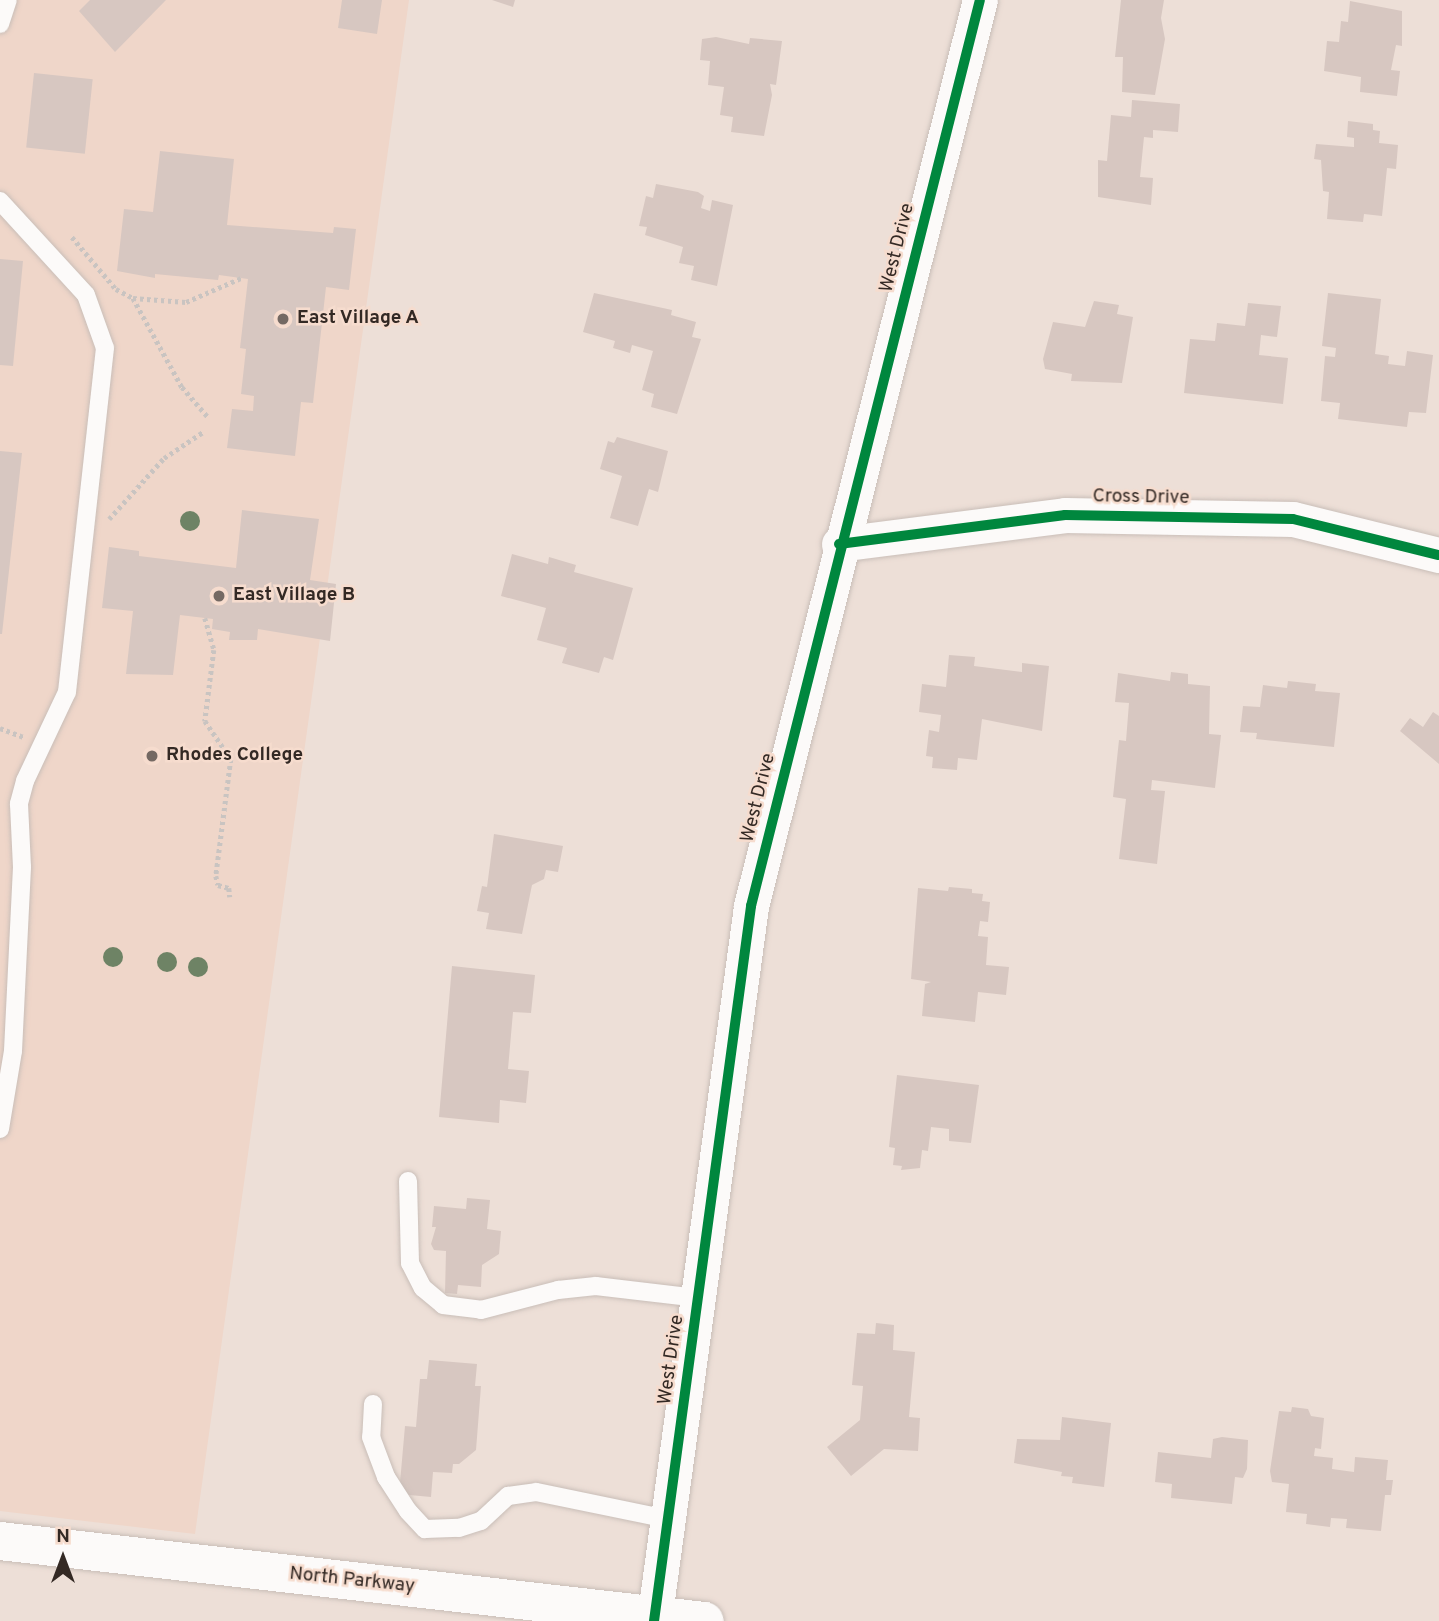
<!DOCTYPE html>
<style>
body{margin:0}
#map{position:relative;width:1439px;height:1621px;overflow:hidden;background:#eddfd7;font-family:Overpass,sans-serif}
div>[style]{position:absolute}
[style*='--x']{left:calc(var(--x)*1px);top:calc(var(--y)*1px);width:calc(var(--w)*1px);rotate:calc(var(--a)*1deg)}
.built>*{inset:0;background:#efd6c9}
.building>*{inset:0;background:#d7c7c1;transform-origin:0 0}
.path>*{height:4.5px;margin-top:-2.25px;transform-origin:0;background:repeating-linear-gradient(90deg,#c9c4c1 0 3.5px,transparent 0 7px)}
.roads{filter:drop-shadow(0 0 2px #c9beb8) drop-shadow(0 0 2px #c9beb8)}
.service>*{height:18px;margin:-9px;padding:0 9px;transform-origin:9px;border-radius:9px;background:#fcfaf9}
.minor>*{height:35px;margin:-17.5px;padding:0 17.5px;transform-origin:17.5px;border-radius:17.5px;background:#fcfaf9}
.primary>*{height:38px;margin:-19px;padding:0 19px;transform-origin:19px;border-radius:19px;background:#fcfaf9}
.cycleway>*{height:10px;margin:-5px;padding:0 5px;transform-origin:5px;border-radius:5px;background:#00873e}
.trees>*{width:20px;height:20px;margin:-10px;border-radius:50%;background:#6e8365}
.dots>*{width:19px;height:19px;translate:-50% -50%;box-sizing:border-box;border:4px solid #f6dcce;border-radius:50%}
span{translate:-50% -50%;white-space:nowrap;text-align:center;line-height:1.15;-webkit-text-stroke:5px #f6dcce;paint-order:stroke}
.street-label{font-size:19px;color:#332924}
.poi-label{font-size:19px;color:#332924;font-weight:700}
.left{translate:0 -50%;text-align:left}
.north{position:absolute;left:28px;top:1523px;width:70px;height:70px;-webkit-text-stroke:5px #f6dcce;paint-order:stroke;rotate:0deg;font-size:19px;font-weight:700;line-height:28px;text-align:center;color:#332924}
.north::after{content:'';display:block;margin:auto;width:24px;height:32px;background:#332924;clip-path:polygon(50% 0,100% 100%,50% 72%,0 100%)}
</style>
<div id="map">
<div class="built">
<div style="clip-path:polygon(0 0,409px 0,195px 1534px,0 1511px)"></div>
</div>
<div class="building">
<div style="clip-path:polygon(90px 0,166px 0,115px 52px,79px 11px)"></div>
<div style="clip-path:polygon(342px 0,382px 0,377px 34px,338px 28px)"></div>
<div style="clip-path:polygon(492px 0,515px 0,513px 7px)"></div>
<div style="clip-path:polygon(1121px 0,1164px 0,1161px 18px,1165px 39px,1155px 95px,1122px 92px,1123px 57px,1115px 57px)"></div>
<div style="clip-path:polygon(1350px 1px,1402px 11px,1402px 46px,1396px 45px,1391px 70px,1400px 71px,1397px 96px,1360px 92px,1361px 77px,1324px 71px,1327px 41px,1339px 42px,1341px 21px,1348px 22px)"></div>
<div style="clip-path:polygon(716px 37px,749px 44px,750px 38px,782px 41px,776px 85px,770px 84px,772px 95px,764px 136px,731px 132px,733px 117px,720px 115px,724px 87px,708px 85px,710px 61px,700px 60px,702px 39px)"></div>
<div style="left:34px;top:73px;width:59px;height:75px;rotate:6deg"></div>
<div style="clip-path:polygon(1132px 100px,1180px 104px,1178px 132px,1153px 130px,1153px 138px,1144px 137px,1140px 177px,1153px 178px,1151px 205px,1098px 197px,1098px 160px,1107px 161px,1111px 115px,1131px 117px)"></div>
<div style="clip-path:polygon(1348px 121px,1373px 124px,1373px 130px,1380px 131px,1379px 143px,1398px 145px,1396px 169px,1387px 168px,1382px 216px,1364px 214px,1363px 222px,1327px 219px,1329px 192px,1323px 191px,1321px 160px,1314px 159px,1316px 144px,1354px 147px,1354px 138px,1347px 137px)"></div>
<div style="clip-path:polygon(160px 151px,234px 159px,227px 225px,333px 233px,334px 227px,356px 229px,349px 290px,326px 287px,313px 403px,301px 402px,295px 456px,227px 448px,232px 409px,253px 411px,254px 396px,241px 394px,246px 349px,240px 348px,248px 279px,219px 275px,218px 280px,155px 274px,155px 278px,117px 271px,124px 209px,153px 212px)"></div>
<div style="clip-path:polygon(656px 184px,698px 192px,704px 196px,701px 208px,710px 211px,712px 200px,733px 205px,717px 286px,691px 280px,694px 266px,679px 263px,683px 247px,645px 235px,647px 227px,639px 226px,646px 196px,653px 198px)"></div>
<div style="clip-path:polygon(0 259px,23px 261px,13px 366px,0 365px)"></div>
<div style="clip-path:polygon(594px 293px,672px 310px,671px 315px,696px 322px,692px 337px,701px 339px,677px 414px,651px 407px,654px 394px,642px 390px,653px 351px,632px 345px,630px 353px,613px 348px,615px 341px,583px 332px)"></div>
<div style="clip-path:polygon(1328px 293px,1381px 299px,1375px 354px,1389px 356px,1388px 364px,1405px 366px,1407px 351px,1433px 355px,1426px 413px,1409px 412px,1407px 427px,1338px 419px,1340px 403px,1321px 401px,1325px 356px,1335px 357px,1336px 348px,1322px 346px)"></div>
<div style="clip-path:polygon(1094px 301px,1119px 305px,1117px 314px,1133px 317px,1122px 383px,1071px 381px,1072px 374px,1045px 369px,1043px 359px,1053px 322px,1085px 327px)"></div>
<div style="clip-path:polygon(1248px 303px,1281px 306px,1277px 337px,1261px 335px,1259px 355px,1288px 358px,1283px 404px,1184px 393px,1190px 339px,1215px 341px,1217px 323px,1245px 326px)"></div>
<div style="clip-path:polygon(617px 437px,668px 451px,658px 492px,649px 489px,638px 526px,610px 518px,622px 476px,600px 469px,608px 441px,614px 443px)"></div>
<div style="clip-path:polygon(0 451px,22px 453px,2px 634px,0 634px)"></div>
<div style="clip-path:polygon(242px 510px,319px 519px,310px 580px,336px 584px,330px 641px,258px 629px,257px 640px,229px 640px,230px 632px,212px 629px,213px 619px,180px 615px,173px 675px,126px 674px,133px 611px,102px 608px,109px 547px,139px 551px,139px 556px,236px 568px)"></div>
<div style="clip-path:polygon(512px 554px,548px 564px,549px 557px,576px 565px,574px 572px,633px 588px,613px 660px,604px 657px,599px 673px,562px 663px,567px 648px,537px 640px,546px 608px,501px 596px)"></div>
<div style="clip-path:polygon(949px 655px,975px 657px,974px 666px,1022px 672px,1022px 663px,1049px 666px,1042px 731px,982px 719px,977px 760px,958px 758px,957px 770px,932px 768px,933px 757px,926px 756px,929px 730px,939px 732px,941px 715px,919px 712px,922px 684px,946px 687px)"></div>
<div style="clip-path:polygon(1171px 672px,1188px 674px,1188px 684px,1210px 686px,1209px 734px,1221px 735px,1215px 788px,1152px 780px,1151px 790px,1165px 791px,1157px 864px,1119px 859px,1126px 799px,1113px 797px,1119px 740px,1126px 741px,1129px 703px,1115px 702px,1118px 673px,1170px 681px)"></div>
<div style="clip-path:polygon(1288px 681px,1316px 684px,1315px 691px,1340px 693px,1334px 747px,1256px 739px,1257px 733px,1240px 732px,1243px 706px,1260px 707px,1263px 685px,1287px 688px)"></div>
<div style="clip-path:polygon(1433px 712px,1439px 716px,1439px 764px,1400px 731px,1410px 718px,1423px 727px)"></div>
<div style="clip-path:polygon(494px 834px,563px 846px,558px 872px,546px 870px,544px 879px,532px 885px,522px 934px,486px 929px,489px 913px,477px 911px,482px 886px,487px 887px)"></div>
<div style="clip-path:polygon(949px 887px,972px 889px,972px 893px,983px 894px,982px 901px,990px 902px,988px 922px,980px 921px,978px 936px,988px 937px,986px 965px,1009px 967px,1006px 995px,978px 992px,975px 1022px,922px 1016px,925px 984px,931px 982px,911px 979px,918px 888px,948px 891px)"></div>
<div style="clip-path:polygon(452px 966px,535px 975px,531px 1013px,513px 1012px,508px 1069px,529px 1071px,526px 1103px,500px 1100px,499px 1123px,439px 1117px)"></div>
<div style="clip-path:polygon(897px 1075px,979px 1085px,971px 1143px,949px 1141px,949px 1129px,931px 1127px,928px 1151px,922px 1150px,920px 1168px,901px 1170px,902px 1166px,893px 1165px,895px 1148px,889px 1147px)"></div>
<div style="clip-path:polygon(467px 1198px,490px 1200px,487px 1229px,501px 1231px,499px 1254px,482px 1265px,481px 1287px,458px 1285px,457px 1294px,445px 1293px,446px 1251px,434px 1250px,431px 1244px,436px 1227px,432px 1227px,434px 1206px,466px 1209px)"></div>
<div style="clip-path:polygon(876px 1323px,894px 1325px,893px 1350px,915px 1352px,909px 1417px,920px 1418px,918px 1451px,884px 1449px,851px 1476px,827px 1447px,860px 1420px,863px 1386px,852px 1385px,857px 1333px,875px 1334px)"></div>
<div style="clip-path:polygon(429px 1360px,477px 1364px,475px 1386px,481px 1386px,476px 1450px,459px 1464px,453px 1464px,452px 1473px,433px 1472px,431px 1497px,399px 1494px,405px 1426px,416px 1427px,420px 1379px,427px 1379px)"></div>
<div style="clip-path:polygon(1292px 1407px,1308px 1409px,1311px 1416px,1324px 1418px,1321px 1449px,1315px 1448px,1314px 1456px,1333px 1458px,1332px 1469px,1354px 1472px,1355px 1457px,1388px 1460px,1386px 1480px,1393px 1480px,1391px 1495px,1385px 1495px,1381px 1531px,1346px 1528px,1347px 1519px,1331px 1518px,1330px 1527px,1306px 1524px,1307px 1514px,1286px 1512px,1289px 1484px,1272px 1482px,1270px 1471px,1279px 1411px,1291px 1412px)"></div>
<div style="clip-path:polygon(1062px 1417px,1111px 1423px,1104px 1487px,1072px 1483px,1073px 1477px,1061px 1476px,1062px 1472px,1014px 1463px,1017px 1439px,1060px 1440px)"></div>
<div style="clip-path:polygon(1222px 1437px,1248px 1440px,1247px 1469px,1243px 1478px,1235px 1477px,1232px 1504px,1171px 1498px,1172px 1484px,1155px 1482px,1158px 1452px,1211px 1458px,1213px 1439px)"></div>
</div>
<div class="path">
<div style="--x:72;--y:237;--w:68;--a:49.8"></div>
<div style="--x:116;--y:289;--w:19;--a:28"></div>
<div style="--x:133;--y:298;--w:53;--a:4.3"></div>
<div style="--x:186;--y:302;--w:60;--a:-23.6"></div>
<div style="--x:133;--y:298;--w:102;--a:61.2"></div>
<div style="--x:182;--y:387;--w:40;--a:49"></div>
<div style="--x:109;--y:519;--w:82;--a:-48"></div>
<div style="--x:164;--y:458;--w:47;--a:-33.7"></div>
<div style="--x:205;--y:618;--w:33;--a:74"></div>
<div style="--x:214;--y:650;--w:72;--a:97.2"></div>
<div style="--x:205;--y:721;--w:46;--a:55.6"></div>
<div style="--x:231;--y:759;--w:118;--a:97.3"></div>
<div style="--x:216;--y:876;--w:9;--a:77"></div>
<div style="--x:218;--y:885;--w:11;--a:15"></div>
<div style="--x:229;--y:888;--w:9;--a:84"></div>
<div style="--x:0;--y:728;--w:25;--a:21"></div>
</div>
<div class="roads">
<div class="service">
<div style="--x:0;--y:24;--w:25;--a:-72"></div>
<div style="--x:0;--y:201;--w:127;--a:47.5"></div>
<div style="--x:86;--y:295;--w:56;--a:70.3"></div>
<div style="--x:105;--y:348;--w:346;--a:96.3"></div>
<div style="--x:67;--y:692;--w:98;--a:115.3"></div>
<div style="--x:25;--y:781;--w:24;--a:105"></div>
<div style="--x:19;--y:804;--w:63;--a:87.3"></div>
<div style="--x:22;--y:867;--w:184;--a:92.8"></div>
<div style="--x:13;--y:1051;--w:79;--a:99.5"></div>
<div style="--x:408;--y:1181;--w:82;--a:88.6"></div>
<div style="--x:410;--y:1263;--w:28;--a:63"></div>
<div style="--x:423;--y:1288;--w:26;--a:40"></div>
<div style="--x:443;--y:1305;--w:38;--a:7"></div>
<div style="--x:481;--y:1310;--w:80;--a:-14.6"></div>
<div style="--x:558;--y:1290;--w:38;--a:-6"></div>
<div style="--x:596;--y:1286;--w:103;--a:6.7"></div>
<div style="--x:373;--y:1404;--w:33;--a:93"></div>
<div style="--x:371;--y:1437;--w:43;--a:69.4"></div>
<div style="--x:386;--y:1477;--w:40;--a:57.1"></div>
<div style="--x:408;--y:1511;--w:25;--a:47"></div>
<div style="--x:425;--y:1529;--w:34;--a:-2"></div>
<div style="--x:459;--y:1528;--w:23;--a:-18"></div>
<div style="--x:481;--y:1521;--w:37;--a:-43"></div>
<div style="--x:508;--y:1496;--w:28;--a:-8"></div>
<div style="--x:536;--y:1492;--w:135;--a:11.6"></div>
</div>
<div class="minor">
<div style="--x:839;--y:544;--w:228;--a:-7.3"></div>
<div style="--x:1065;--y:515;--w:228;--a:1"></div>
<div style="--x:1293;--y:519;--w:150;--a:13.9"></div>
<div style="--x:654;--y:1621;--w:722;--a:-82.27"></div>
<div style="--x:751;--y:906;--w:934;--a:-75.82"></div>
</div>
<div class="primary">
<div style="--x:0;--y:1541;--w:709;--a:6.48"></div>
</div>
</div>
<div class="cycleway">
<div style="--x:839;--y:544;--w:228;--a:-7.3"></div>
<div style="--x:1065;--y:515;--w:228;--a:1"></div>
<div style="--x:1293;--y:519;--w:150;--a:13.9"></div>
<div style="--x:654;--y:1621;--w:722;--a:-82.27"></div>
<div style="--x:751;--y:906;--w:934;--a:-75.82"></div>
</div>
<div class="trees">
<div style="left:190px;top:521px"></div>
<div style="left:113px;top:957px"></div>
<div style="left:167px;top:962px"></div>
<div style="left:198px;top:967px"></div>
</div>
<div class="dots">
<div style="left:283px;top:319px;background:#746963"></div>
<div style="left:219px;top:596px;background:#746963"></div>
<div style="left:152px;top:756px;background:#746963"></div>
</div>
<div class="street-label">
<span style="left:898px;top:248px;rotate:-76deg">West Drive</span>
<span style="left:1141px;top:498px;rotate:1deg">Cross Drive</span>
<span style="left:759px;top:798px;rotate:-76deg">West Drive</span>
<span style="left:672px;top:1360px;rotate:-82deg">West Drive</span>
<span style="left:352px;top:1581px;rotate:6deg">North Parkway</span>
</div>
<div class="poi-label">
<span class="left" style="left:297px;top:319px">East Village A</span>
<span class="left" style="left:233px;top:596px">East Village B</span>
<span class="left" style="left:166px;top:756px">Rhodes College</span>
</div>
<div class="north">N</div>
</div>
